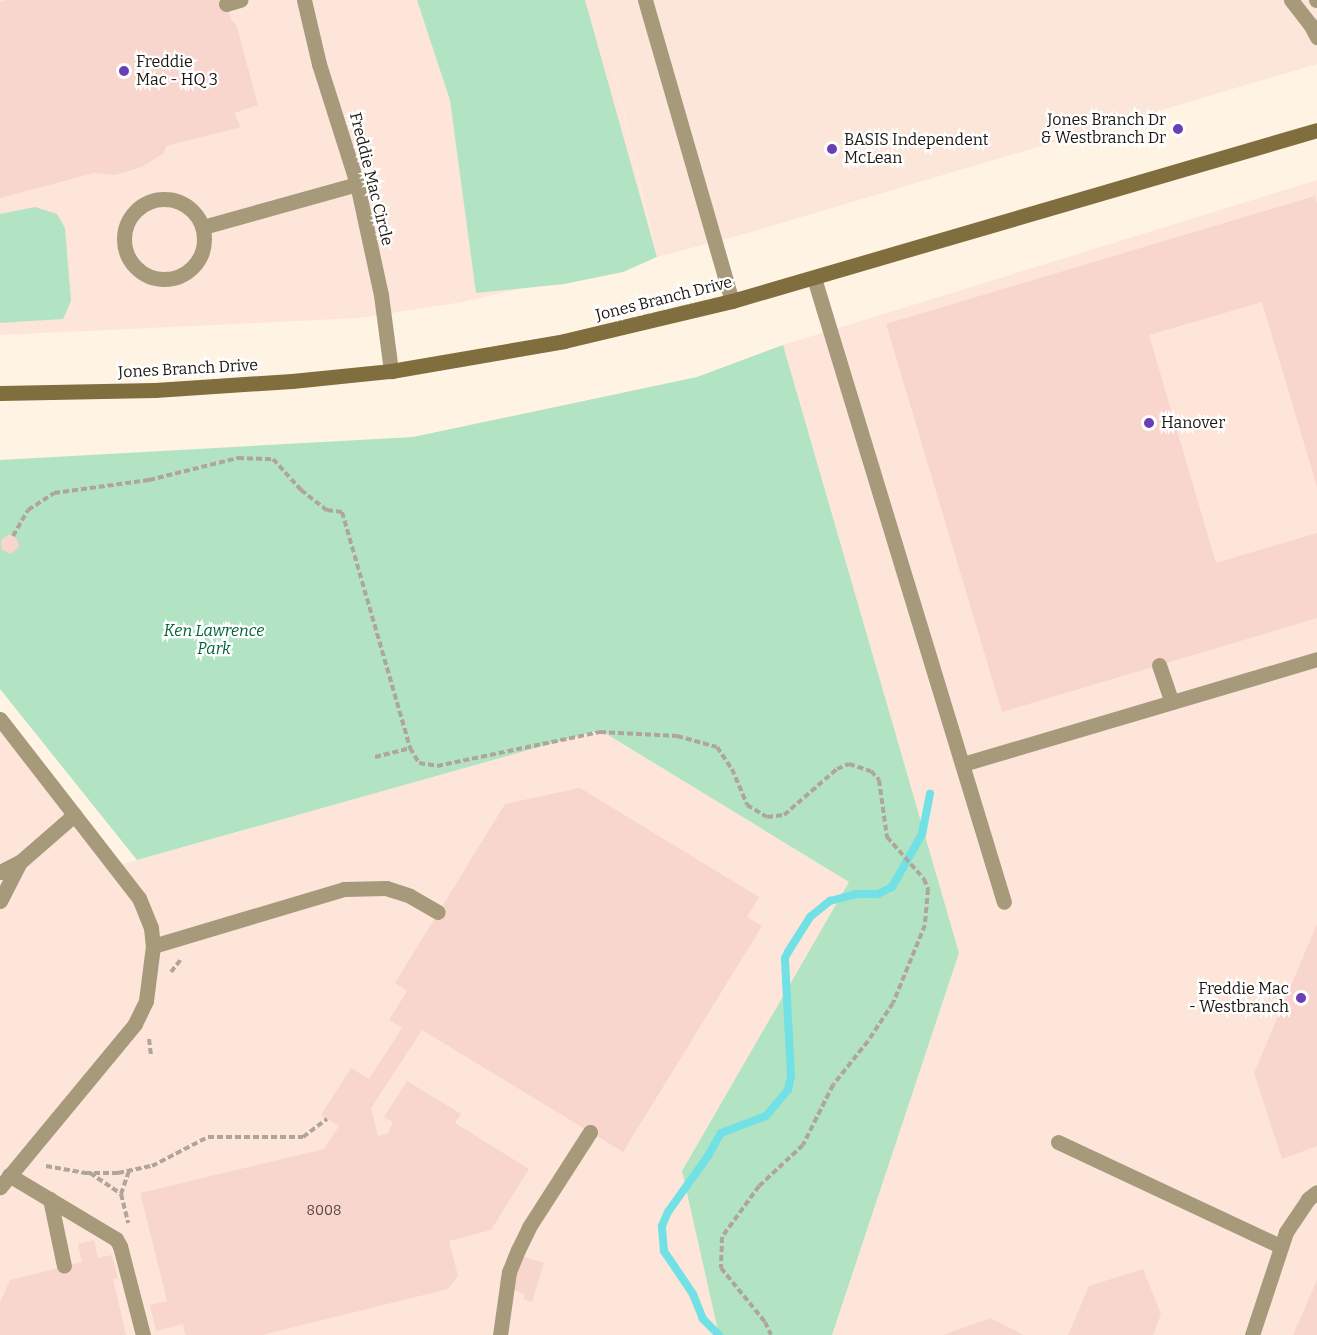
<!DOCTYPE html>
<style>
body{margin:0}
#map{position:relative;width:1317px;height:1335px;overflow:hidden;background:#fff3e4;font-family:Bitter,serif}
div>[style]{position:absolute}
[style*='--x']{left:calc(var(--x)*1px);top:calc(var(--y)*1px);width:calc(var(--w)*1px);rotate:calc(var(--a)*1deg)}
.commercial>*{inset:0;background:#fde5da}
.education>*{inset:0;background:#fce6d9}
.green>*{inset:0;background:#b2e3c2}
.stream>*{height:8px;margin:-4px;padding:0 4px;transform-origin:4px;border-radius:4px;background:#71e1e5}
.building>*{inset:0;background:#f8d5cd}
.path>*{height:4px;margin-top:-2px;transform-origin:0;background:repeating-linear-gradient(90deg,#afa599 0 6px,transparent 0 9px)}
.lane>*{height:15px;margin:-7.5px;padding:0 7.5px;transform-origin:7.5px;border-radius:7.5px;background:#a69a7a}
.lane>.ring{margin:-7.5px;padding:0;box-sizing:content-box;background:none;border:15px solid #a69a7a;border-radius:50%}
.street>*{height:15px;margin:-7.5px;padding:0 7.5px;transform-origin:7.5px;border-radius:7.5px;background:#a69a7a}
.secondary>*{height:15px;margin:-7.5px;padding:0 7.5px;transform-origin:7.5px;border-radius:7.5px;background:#806e3e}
.dots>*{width:16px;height:16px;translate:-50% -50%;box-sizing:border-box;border:3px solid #fff;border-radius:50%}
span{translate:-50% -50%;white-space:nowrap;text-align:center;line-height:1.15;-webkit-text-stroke:4.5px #fff;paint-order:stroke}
.number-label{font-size:14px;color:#544741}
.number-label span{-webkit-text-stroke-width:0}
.poi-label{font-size:16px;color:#1d1812}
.left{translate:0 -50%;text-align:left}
.right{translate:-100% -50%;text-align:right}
.street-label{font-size:16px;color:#1d1812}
.park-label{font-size:16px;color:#026237;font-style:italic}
</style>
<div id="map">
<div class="commercial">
<div style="clip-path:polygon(0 0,598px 0,656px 257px,463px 302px,359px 318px,0 335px)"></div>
<div style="clip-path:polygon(1317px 180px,1317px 1335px,831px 1335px,959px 953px,783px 345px)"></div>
<div style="clip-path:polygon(0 726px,116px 866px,600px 730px,849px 882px,682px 1171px,719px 1335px,0 1335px)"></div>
</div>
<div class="education">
<div style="clip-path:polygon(598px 0,1317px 0,1317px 64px,748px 233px,657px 257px)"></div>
</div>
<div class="green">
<div style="clip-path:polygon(417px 0,585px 0,657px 257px,623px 272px,564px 284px,476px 293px,450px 100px)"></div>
<div style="clip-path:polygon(35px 207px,57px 214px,65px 228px,71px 301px,63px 319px,0 323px,0 214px)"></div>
<div style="clip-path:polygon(783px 345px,959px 953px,832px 1335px,719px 1335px,682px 1171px,849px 882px,600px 730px,137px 860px,0 689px,0 460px,413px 437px,697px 377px)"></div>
</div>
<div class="stream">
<div style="--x:719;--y:1335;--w:23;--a:-135"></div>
<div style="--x:703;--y:1319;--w:27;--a:-112"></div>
<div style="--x:693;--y:1294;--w:52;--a:-124"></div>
<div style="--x:664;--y:1251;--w:25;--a:-95"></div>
<div style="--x:662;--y:1226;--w:15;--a:-67"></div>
<div style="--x:668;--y:1212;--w:69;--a:-54.5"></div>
<div style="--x:708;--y:1156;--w:26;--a:-61"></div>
<div style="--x:721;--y:1133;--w:48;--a:-20.7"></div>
<div style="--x:766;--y:1116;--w:34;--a:-50"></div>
<div style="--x:788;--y:1090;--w:14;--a:-78"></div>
<div style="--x:791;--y:1076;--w:97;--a:-93"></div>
<div style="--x:786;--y:979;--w:21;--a:-93"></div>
<div style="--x:785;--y:958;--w:7;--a:-63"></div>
<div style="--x:788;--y:952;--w:41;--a:-57.8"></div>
<div style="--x:810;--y:917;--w:26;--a:-39"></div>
<div style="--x:830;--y:901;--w:27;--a:-15"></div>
<div style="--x:856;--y:894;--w:22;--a:0"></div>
<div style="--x:878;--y:894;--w:16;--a:-27"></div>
<div style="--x:892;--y:887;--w:61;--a:-60.5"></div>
<div style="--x:922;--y:834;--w:41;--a:-78.7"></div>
</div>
<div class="building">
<div style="clip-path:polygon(5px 0,225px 0,232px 21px,236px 24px,258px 105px,234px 113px,241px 127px,166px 146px,164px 153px,142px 167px,115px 175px,94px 173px,0 198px,0 2px)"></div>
<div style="clip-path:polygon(1315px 196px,1317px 204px,1317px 487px,1262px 302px,1149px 335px,1216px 563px,1317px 533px,1317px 618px,1002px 712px,886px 324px)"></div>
<div style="clip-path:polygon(9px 534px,17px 539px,19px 547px,11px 554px,2px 550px,1px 540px)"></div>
<div style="clip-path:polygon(580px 788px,759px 897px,747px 917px,762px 926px,623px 1152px,422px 1030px,371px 1108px,378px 1136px,387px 1134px,393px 1122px,384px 1117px,407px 1081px,461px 1114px,455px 1123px,529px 1169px,491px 1230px,449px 1241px,458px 1276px,448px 1289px,262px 1335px,185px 1335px,183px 1324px,156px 1331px,150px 1305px,167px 1301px,140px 1193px,324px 1149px,339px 1126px,321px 1115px,351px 1068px,369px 1079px,402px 1028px,389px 1020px,407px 991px,395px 983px,505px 804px)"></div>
<div style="clip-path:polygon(1317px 924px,1317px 1146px,1282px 1159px,1254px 1073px)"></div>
<div style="clip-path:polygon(94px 1240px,98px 1258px,112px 1255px,118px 1279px,113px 1279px,126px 1335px,0 1335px,0 1303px,10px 1280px,82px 1262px,78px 1244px)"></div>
<div style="clip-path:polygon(509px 1252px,544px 1263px,532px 1302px,524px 1299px,524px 1294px,499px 1284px)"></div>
<div style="clip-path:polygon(1143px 1269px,1161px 1314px,1153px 1335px,1068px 1335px,1089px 1286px)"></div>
<div style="clip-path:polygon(1317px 1280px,1317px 1335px,1293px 1335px)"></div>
<div style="clip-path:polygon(990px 1318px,1024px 1335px,943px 1335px)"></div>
</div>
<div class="path">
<div style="--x:13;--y:536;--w:30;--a:-60"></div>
<div style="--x:28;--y:510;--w:31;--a:-33"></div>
<div style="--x:54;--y:493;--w:96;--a:-7.8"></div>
<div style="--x:149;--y:480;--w:92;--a:-13.9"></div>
<div style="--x:238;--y:458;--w:35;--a:2"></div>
<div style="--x:273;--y:459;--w:42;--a:47.9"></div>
<div style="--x:301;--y:490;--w:33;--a:38"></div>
<div style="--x:327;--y:510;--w:15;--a:8"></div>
<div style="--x:342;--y:512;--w:246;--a:73.9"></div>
<div style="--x:375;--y:757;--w:36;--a:-14"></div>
<div style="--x:410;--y:748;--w:17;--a:59"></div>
<div style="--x:419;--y:763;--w:18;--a:9"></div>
<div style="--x:437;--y:766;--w:167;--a:-11.8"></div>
<div style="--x:600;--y:732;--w:77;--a:3"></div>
<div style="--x:677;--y:736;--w:41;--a:15.4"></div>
<div style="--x:717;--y:747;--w:27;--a:56"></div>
<div style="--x:732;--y:769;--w:39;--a:67"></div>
<div style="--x:747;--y:805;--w:23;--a:31"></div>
<div style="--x:767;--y:817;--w:17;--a:-7"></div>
<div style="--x:784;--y:815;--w:70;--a:-41"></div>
<div style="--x:837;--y:769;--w:13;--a:-23"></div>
<div style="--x:849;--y:764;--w:23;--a:18"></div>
<div style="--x:871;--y:771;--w:12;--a:48"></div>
<div style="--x:879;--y:780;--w:58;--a:82"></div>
<div style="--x:887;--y:837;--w:56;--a:48.6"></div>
<div style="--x:924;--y:879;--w:11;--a:68"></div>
<div style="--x:928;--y:889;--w:36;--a:95"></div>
<div style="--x:925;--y:925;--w:84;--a:112.3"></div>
<div style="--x:893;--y:1003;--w:45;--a:123.3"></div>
<div style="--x:868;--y:1041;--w:56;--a:128.5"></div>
<div style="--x:833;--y:1085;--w:67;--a:116.6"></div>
<div style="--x:803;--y:1145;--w:60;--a:137"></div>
<div style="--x:759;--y:1186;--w:63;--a:126"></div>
<div style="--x:722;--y:1237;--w:31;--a:92"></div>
<div style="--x:721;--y:1268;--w:70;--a:50.8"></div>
<div style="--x:765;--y:1322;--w:14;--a:65"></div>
<div style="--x:171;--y:972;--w:16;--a:-52"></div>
<div style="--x:149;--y:1039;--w:17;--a:83"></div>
<div style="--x:46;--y:1166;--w:40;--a:10"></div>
<div style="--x:85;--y:1173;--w:33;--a:0"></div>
<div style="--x:118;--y:1173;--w:35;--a:-12"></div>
<div style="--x:152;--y:1166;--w:63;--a:-27.4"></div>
<div style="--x:208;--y:1137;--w:95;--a:0"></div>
<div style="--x:303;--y:1137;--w:30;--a:-37"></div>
<div style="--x:90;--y:1173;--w:37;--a:34"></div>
<div style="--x:121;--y:1194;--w:30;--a:76"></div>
<div style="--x:121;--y:1194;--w:24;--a:-71"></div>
</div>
<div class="lane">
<div style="--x:645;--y:0;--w:313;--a:73.9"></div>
<div style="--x:1291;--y:0;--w:31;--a:52"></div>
<div style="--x:1310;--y:24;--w:15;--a:62"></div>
<div style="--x:1316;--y:0;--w:1;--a:0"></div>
<div style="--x:226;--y:4;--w:15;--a:-16"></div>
<div class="ring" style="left:124px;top:199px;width:65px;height:65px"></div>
<div style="--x:203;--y:227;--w:160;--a:-15.6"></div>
<div style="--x:814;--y:278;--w:652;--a:73.07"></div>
<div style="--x:1159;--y:665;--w:39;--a:71"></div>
<div style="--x:0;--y:719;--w:227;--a:52.2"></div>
<div style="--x:139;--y:898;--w:32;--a:68"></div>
<div style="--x:151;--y:928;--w:18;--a:84"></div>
<div style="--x:153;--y:946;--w:55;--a:97.3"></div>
<div style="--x:146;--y:1001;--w:25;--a:116"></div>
<div style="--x:135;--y:1024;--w:212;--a:129.6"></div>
<div style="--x:963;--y:764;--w:369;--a:-16.5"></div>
<div style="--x:0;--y:872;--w:22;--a:-27"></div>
<div style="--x:20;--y:862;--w:72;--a:-41"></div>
<div style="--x:0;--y:901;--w:44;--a:-62.9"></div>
<div style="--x:153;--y:946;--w:199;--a:-16.6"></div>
<div style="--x:344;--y:889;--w:42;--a:-1.4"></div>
<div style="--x:386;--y:888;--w:25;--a:18"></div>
<div style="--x:410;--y:896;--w:32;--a:30"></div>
<div style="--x:1058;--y:1142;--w:245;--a:25.1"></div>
<div style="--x:9;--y:1175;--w:125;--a:30.9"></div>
<div style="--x:116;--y:1239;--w:8;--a:60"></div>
<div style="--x:120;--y:1246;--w:92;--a:75.5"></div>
<div style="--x:50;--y:1199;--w:68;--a:78.2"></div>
<div style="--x:500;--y:1335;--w:64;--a:-81.9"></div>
<div style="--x:509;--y:1272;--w:24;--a:-68"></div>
<div style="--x:518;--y:1250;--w:25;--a:-64"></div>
<div style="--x:529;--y:1227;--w:113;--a:-57.3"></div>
</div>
<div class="street">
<div style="--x:304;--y:0;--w:66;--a:76.8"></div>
<div style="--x:319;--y:64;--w:126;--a:72.4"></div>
<div style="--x:357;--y:184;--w:114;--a:77.8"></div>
<div style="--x:381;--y:295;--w:77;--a:82.5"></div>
<div style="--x:1252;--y:1335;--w:108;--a:-71.7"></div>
<div style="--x:1286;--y:1232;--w:40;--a:-56"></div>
<div style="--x:1308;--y:1199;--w:11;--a:-38"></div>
</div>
<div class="secondary">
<div style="--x:0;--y:393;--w:155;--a:-1.1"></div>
<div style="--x:155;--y:390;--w:137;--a:-3.8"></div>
<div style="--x:292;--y:381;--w:100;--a:-5.8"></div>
<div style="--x:391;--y:371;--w:176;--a:-9.8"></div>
<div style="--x:564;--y:341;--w:173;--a:-13.4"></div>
<div style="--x:732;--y:301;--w:609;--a:-16.29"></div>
</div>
<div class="dots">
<div style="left:124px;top:71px;background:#693eb6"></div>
<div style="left:1178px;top:129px;background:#693eb6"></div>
<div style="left:832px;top:149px;background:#693eb6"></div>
<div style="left:1149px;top:423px;background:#693eb6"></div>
<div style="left:1301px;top:998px;background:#693eb6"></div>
</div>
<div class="number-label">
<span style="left:324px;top:1211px">8008</span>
</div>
<div class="poi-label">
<span class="left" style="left:136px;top:71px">Freddie<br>Mac - HQ 3</span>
<span class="right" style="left:1166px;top:129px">Jones Branch Dr<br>&amp; Westbranch Dr</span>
<span class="left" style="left:844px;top:149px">BASIS Independent<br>McLean</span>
<span class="left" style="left:1161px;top:423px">Hanover</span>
<span class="right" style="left:1289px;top:998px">Freddie Mac<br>- Westbranch</span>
</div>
<div class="street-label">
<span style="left:371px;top:179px;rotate:76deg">Freddie Mac Circle</span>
<span style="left:664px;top:299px;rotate:-14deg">Jones Branch Drive</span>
<span style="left:188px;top:369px;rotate:-3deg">Jones Branch Drive</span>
</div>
<div class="park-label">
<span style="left:214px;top:640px">Ken Lawrence<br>Park</span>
</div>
</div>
